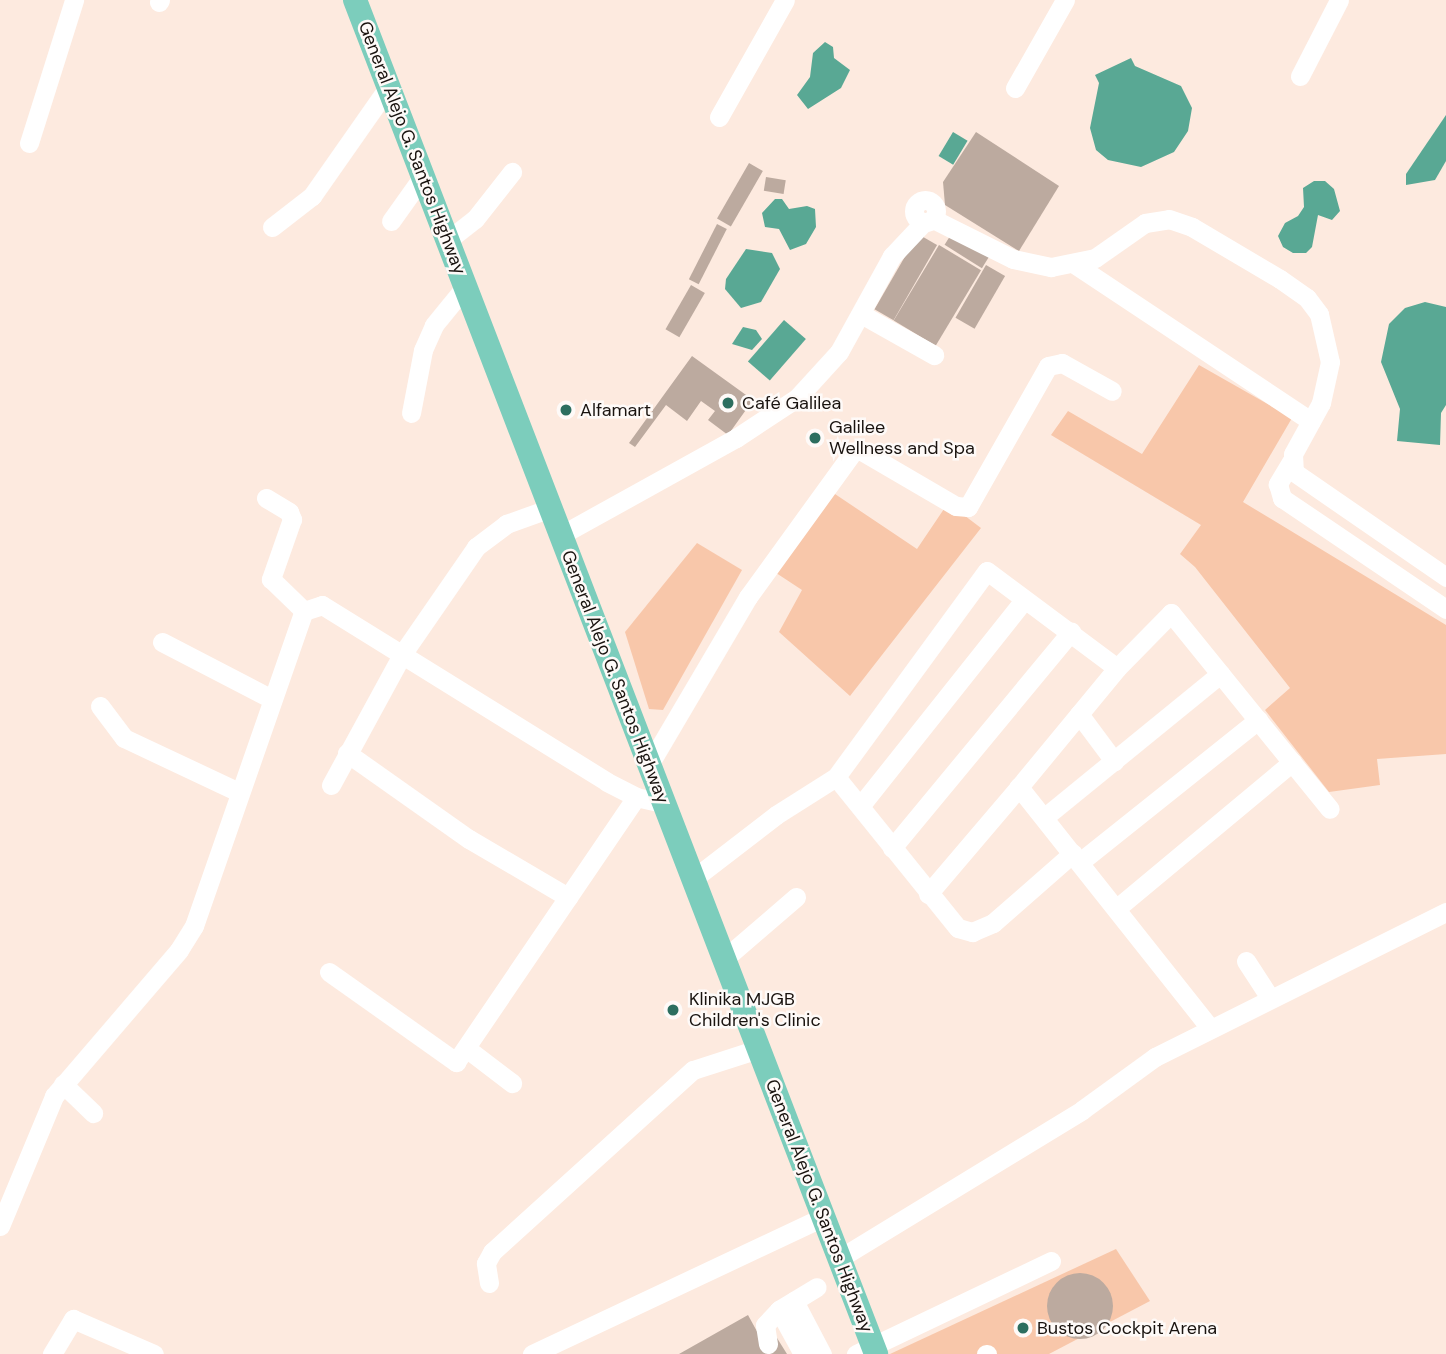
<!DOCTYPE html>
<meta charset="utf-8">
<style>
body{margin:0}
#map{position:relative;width:1446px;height:1354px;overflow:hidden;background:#fdeadf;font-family:"DM Sans",sans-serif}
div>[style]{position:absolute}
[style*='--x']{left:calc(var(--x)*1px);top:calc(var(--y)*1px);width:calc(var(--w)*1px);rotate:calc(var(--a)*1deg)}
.green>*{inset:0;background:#f8c7aa}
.water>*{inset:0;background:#59a894;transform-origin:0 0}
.building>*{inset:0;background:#bcaa9f;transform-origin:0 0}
.round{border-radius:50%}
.minor>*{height:19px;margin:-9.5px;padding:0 9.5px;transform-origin:9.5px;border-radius:9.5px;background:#fff}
.minor>.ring{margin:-9.5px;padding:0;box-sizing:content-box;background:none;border:19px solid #fff;border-radius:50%}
.major>*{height:24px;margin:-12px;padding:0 12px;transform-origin:12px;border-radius:12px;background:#7ccdbc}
.dots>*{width:19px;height:19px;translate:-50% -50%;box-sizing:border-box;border:4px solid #fefaf8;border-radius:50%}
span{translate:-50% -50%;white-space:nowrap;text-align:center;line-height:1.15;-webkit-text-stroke:5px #fefaf8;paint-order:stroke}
.street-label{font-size:18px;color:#19130f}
.poi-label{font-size:18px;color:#19130f}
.left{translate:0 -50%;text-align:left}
</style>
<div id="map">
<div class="green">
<div style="clip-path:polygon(1199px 365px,1292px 418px,1243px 502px,1446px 625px,1446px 754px,1377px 759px,1380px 785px,1329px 792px,1265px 710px,1290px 688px,1195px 567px,1180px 554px,1201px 525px,1051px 435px,1068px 411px,1142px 454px)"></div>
<div style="clip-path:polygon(826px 488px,917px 549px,948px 503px,981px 528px,850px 696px,779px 632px,802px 590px,767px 567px)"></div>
<div style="clip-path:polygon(697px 543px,742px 570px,663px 710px,649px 709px,625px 632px)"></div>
<div style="clip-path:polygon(1116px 1249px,1150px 1301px,1049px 1354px,890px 1354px)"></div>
</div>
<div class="water">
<div style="clip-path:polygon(825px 42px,833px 47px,834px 58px,850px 70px,841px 88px,808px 109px,797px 95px,810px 77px,813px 53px)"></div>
<div style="clip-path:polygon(1131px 58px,1135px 66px,1181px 86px,1192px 108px,1188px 131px,1174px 152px,1141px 167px,1108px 160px,1096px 150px,1090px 128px,1099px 83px,1095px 75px)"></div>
<div style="clip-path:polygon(1446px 115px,1446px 161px,1435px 180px,1406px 185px,1406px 174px)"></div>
<div style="left:953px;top:132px;width:17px;height:28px;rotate:31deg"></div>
<div style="clip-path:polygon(1314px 181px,1325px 181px,1334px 189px,1340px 211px,1332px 220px,1318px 215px,1312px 247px,1306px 253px,1293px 253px,1283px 247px,1278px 236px,1285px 223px,1298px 216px,1304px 207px,1303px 188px)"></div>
<div style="clip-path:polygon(775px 199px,782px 199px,789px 209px,807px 206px,815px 209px,816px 227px,806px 244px,790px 250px,779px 229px,765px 227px,762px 213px)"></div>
<div style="clip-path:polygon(746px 249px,772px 253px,780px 269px,761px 302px,741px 308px,725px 289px,726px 279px)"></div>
<div style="clip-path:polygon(1425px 302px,1446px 307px,1446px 405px,1441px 413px,1440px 445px,1397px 441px,1400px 409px,1381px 362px,1389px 324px,1405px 308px)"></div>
<div style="left:784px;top:320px;width:29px;height:55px;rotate:41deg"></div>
<div style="clip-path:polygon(743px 327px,756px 330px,762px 339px,752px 350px,732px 344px)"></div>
</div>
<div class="building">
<div style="clip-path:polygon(976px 132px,1059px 186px,1019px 251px,945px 205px,943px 182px)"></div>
<div style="left:749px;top:163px;width:16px;height:64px;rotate:30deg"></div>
<div style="left:766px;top:177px;width:20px;height:14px;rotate:9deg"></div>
<div style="left:717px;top:224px;width:11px;height:62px;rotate:27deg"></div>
<div style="left:952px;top:233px;width:44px;height:14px;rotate:32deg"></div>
<div style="left:918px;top:234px;width:22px;height:87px;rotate:30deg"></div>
<div style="left:939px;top:245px;width:49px;height:88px;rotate:31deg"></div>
<div style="left:986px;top:265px;width:22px;height:61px;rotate:30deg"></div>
<div style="left:691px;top:285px;width:16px;height:51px;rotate:30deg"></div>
<div style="clip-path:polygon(692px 356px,753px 400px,728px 435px,708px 420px,715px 411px,701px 401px,687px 421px,666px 405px,635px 447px,629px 443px)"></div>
<div class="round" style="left:1047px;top:1273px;width:66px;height:66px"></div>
<div style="clip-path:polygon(748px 1315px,765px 1346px,777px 1338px,787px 1354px,679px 1354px)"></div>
</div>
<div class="minor">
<div style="--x:159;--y:2;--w:2;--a:-63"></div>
<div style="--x:1300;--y:76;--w:85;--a:-62.8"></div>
<div style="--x:1015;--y:88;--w:101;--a:-60.4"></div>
<div style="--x:719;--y:117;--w:134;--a:-60.6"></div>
<div style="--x:29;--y:143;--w:150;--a:-72.5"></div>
<div class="ring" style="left:914px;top:200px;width:3px;height:3px"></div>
<div style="--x:933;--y:219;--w:89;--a:26.6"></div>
<div style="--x:1013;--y:259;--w:39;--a:12"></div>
<div style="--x:1051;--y:267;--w:45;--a:-11.6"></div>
<div style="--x:1095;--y:258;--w:61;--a:-35"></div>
<div style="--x:1145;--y:223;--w:24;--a:-9"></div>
<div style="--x:1169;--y:219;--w:24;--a:19"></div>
<div style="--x:1192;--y:227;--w:102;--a:30.6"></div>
<div style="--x:1280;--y:279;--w:33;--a:35"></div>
<div style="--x:1307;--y:298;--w:20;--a:53"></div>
<div style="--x:1319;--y:314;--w:49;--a:77.1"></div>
<div style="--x:1330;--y:362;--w:42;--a:102.4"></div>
<div style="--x:1321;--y:403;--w:58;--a:118.8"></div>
<div style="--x:1293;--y:454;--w:18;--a:87"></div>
<div style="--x:1294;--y:472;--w:185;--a:34.6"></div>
<div style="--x:391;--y:221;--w:55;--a:-54.6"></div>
<div style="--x:272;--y:227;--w:51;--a:-37.8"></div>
<div style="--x:312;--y:196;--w:134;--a:-55"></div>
<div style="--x:448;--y:240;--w:34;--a:-38"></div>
<div style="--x:475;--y:219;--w:60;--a:-51.8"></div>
<div style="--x:1076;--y:265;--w:282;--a:33.6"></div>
<div style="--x:861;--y:314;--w:84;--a:29.3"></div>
<div style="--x:411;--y:413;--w:64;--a:-79.2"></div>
<div style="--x:423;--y:350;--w:27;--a:-66"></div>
<div style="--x:434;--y:325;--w:49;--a:-50.8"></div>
<div style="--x:1291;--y:462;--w:26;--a:121"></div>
<div style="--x:1278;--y:484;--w:15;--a:74"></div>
<div style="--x:1282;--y:498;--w:198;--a:34.1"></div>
<div style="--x:266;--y:498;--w:27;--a:31"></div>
<div style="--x:289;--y:512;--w:8;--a:67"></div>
<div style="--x:292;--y:519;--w:64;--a:109.3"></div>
<div style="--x:271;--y:579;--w:46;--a:44.1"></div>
<div style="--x:561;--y:535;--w:200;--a:-29"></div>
<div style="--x:736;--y:438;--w:73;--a:-33.3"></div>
<div style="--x:797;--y:398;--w:62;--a:-47.6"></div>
<div style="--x:839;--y:352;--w:110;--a:-61.1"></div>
<div style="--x:892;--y:256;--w:45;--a:-46.8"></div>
<div style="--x:162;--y:642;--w:124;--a:27.4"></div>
<div style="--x:100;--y:706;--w:40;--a:53"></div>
<div style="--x:124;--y:738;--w:127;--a:25.2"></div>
<div style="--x:1079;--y:714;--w:59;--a:53.3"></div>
<div style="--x:347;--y:753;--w:149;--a:35.2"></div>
<div style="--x:469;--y:839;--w:115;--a:30.4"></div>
<div style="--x:649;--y:765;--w:195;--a:-59.5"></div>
<div style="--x:748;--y:597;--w:179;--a:-54.1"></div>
<div style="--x:853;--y:452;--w:7;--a:-16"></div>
<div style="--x:860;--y:450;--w:111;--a:30.3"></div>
<div style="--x:956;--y:506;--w:12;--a:5"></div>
<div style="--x:968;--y:507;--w:162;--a:-60.4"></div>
<div style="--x:1048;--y:366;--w:14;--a:-12"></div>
<div style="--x:1062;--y:363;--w:57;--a:29.2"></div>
<div style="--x:836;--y:777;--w:194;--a:51.1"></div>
<div style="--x:958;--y:928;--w:15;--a:16"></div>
<div style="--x:972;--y:932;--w:23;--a:-23"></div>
<div style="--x:993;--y:923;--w:106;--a:-41.2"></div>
<div style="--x:331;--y:785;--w:150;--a:-61.4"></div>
<div style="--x:403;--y:653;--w:129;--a:-55.4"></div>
<div style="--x:476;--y:547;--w:38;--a:-37"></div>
<div style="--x:506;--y:524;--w:48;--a:-19.6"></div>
<div style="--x:861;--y:805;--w:262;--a:-51.5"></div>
<div style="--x:1046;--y:816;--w:225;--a:-39.2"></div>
<div style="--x:892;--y:848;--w:281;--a:-50.4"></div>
<div style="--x:1080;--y:862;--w:228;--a:-38.6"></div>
<div style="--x:693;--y:879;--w:105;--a:-37.6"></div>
<div style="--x:776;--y:815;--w:71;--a:-32.3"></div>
<div style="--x:836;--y:777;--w:255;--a:-53.8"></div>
<div style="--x:987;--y:571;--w:162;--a:36.7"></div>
<div style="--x:928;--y:894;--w:140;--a:-49.6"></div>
<div style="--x:1117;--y:908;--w:228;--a:-39.8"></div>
<div style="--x:724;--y:959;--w:95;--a:-40.7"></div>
<div style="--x:1246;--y:961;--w:44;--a:57"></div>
<div style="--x:329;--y:972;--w:156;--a:35.3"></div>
<div style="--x:456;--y:1062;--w:320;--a:-55.8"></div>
<div style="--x:1210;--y:1028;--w:308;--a:-128.4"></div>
<div style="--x:1019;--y:787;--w:154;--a:-50.5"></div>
<div style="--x:1117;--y:668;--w:77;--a:-45.5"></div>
<div style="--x:1171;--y:613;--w:252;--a:51"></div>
<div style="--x:466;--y:1048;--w:58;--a:37.3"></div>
<div style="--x:63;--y:1084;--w:42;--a:44"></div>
<div style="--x:0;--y:1226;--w:141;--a:-67.4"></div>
<div style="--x:54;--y:1096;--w:192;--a:-49.4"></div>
<div style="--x:179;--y:950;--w:28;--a:-58"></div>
<div style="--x:194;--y:926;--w:334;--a:-70.8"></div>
<div style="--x:304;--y:611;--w:19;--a:-18"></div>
<div style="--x:322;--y:605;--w:335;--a:31.8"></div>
<div style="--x:607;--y:782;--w:33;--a:27"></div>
<div style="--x:636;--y:797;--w:27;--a:13"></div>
<div style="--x:840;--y:1258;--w:284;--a:-31.4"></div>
<div style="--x:1082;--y:1110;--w:90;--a:-36"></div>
<div style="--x:1155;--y:1057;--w:325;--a:-26.5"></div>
<div style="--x:489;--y:1283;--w:20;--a:-99"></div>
<div style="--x:486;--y:1263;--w:13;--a:-61"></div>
<div style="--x:492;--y:1252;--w:271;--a:-42.2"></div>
<div style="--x:693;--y:1070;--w:68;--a:-17.9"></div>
<div style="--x:794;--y:1301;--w:60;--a:62.2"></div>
<div style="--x:768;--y:1344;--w:19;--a:-99"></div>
<div style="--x:765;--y:1325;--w:21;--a:-47"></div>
<div style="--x:52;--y:1354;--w:41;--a:-59"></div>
<div style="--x:73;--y:1319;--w:88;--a:23.4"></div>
<div style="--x:532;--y:1354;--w:322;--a:-25.2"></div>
<div style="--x:803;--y:1354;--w:50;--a:-118.6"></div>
<div style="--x:779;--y:1310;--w:44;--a:-31.2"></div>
<div style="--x:856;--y:1354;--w:216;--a:-25.5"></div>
<div style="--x:986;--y:1354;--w:1;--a:0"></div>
</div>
<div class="major">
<div style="--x:355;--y:0;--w:1451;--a:68.95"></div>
</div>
<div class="dots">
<div style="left:728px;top:403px;background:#2c6e5f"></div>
<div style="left:566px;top:410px;background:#2c6e5f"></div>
<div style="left:815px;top:438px;background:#2c6e5f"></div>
<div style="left:673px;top:1010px;background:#2c6e5f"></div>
<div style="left:1023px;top:1328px;background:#2c6e5f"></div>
</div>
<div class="street-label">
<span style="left:412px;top:148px;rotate:69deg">General Alejo G. Santos Highway</span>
<span style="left:615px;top:677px;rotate:69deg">General Alejo G. Santos Highway</span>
<span style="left:819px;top:1206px;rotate:69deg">General Alejo G. Santos Highway</span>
</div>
<div class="poi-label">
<span class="left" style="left:742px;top:403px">Café Galilea</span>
<span class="left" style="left:580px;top:410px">Alfamart</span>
<span class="left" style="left:829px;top:438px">Galilee<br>Wellness and Spa</span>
<span class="left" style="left:689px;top:1010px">Klinika MJGB<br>Children's Clinic</span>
<span class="left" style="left:1037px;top:1328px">Bustos Cockpit Arena</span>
</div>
</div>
